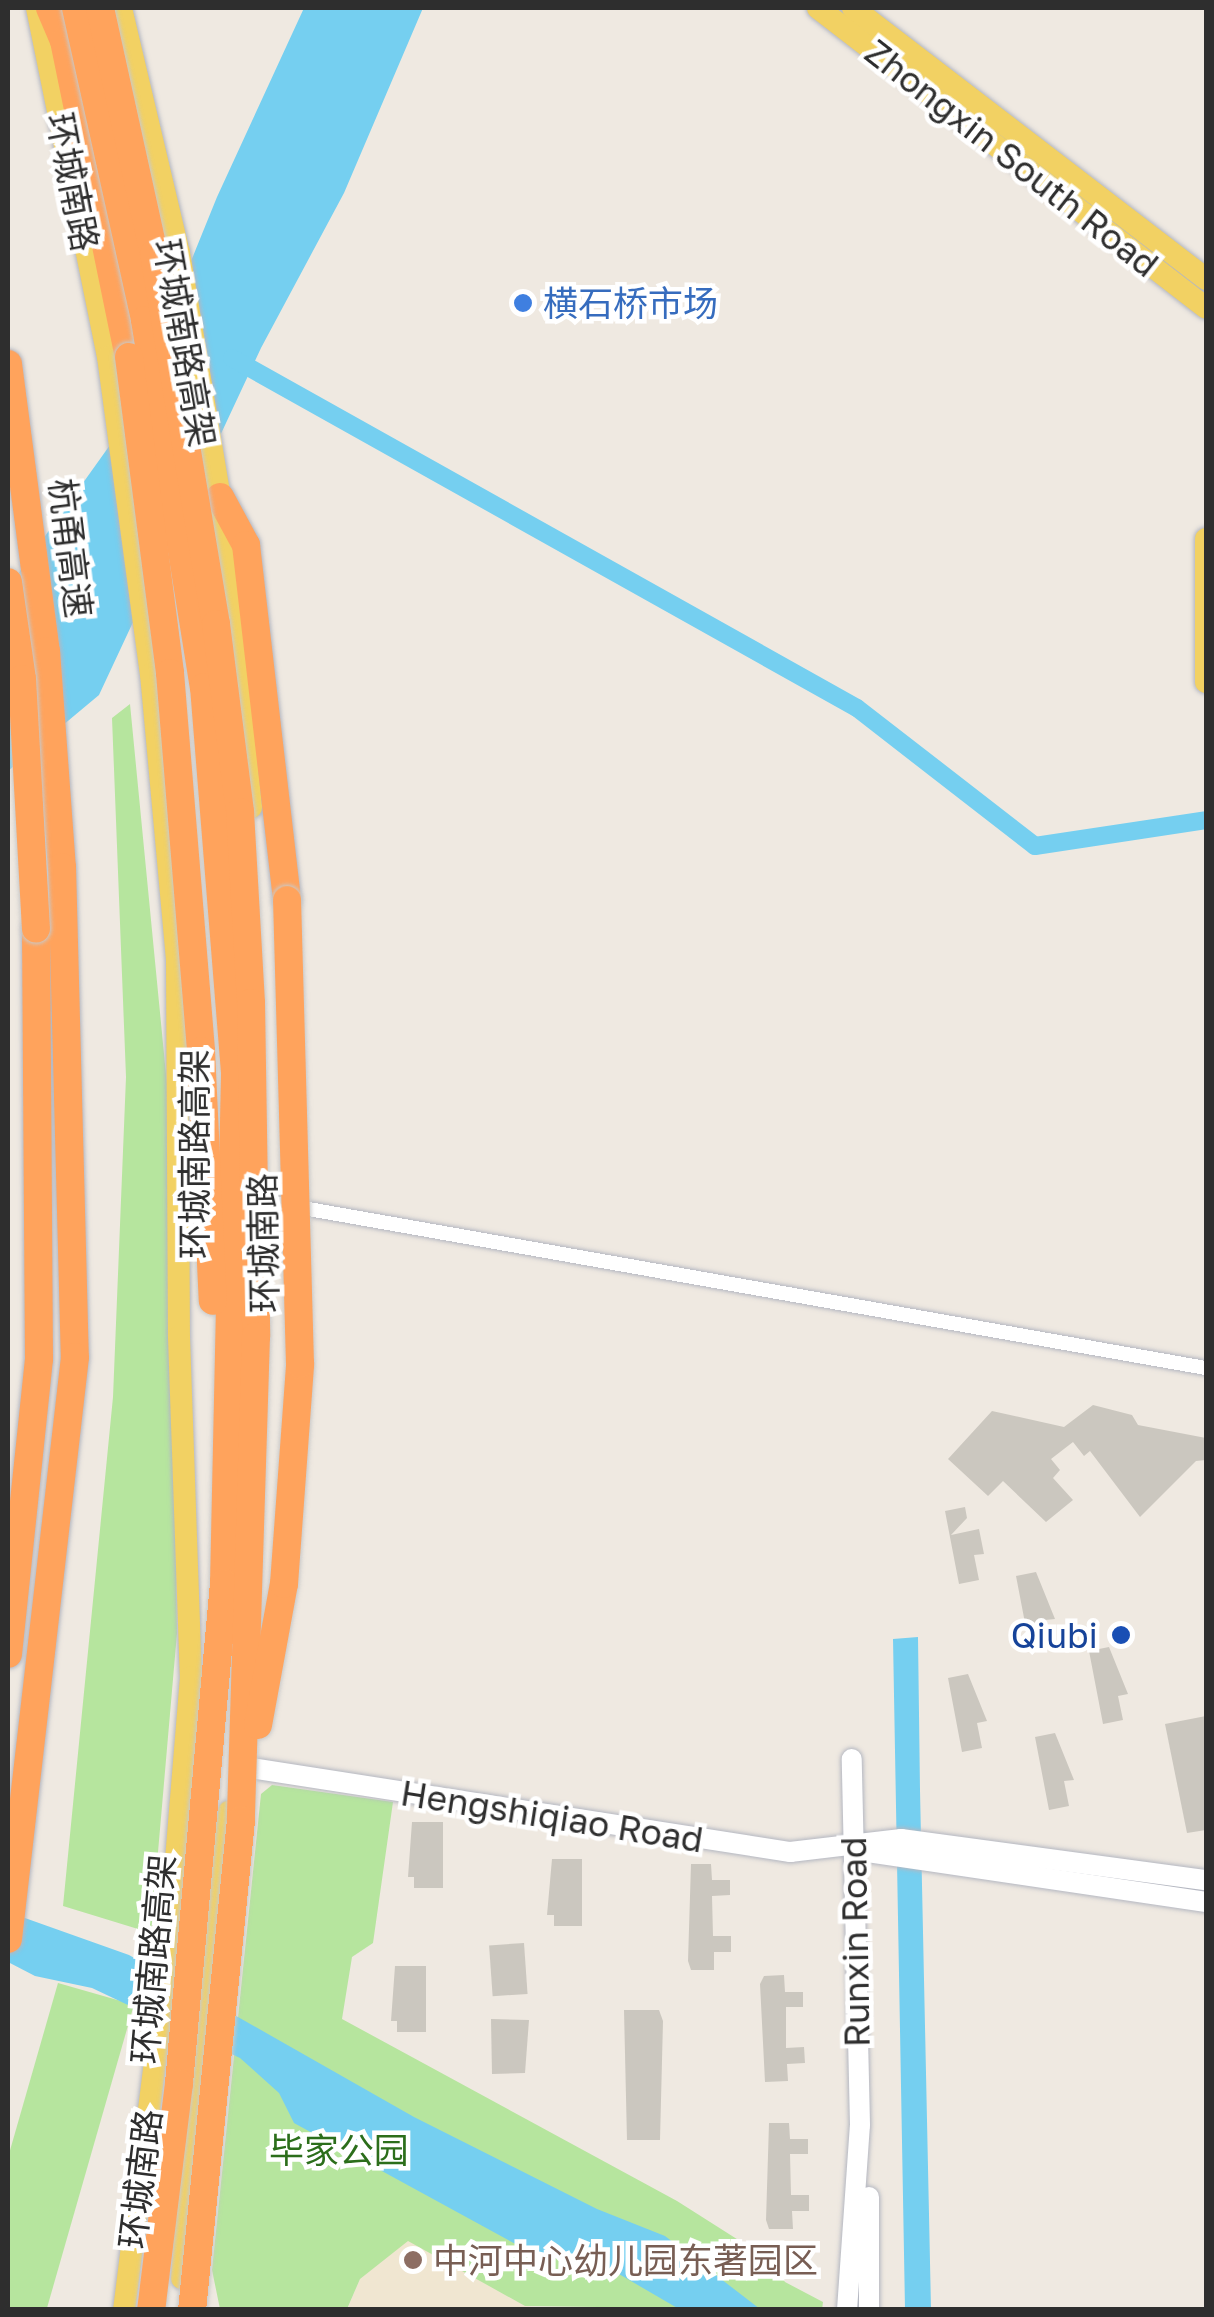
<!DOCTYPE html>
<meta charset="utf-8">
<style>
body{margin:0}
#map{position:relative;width:1214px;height:2317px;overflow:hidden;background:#efe9e1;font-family:"Golos Text","Noto Sans SC",sans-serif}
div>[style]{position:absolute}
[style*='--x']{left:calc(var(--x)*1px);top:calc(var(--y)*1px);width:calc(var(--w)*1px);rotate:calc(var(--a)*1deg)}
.education>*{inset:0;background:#f0e6d1}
.green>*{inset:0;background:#b6e59e;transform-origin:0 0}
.water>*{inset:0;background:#75cff0}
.canal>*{height:18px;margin:-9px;padding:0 9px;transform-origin:9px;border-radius:9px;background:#75cff0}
.building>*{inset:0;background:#cbc7bf;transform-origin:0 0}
.roads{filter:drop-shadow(0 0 2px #b4b7c1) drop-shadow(0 0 2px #b4b7c1)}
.street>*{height:14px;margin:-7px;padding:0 7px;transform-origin:7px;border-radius:7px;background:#fff}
.secondary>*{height:20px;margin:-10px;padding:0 10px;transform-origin:10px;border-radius:10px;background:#fff}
.primary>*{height:22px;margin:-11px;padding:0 11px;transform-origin:11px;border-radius:11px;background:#f2d163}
.highway>*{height:28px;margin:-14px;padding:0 14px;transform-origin:14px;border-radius:14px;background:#ffa35c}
.bridges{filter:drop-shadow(0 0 2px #c9c9c9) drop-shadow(0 0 2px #c9c9c9)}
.highway-bridge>*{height:28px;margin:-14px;padding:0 14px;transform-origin:14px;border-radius:14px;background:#ffa35c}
.dots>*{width:28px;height:28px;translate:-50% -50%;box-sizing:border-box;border:5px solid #fff;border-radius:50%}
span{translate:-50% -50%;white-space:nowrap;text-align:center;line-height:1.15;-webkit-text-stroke:9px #fff;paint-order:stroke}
.street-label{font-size:35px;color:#2e2e2e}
.shop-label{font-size:35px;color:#366cbe}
.left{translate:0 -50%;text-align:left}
.transit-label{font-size:35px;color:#164399}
.right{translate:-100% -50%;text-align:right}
.park-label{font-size:35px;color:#2c6e1b}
.education-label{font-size:35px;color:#785e54}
.frame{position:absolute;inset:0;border:10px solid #2e2e2e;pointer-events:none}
</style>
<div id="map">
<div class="education">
<div style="clip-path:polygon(407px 2240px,525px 2306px,558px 2309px,347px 2310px,360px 2279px)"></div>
</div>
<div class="green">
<div style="clip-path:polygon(130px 704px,168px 1095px,177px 1633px,151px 1933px,63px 1906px,113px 1397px,126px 1077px,112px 718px)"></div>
<div style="clip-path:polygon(272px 1785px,393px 1802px,373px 1943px,352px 1957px,342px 2019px,677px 2201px,770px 2260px,785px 2282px,823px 2302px,822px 2310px,525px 2306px,408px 2241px,360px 2279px,347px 2309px,220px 2309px,212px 2270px,261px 1794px)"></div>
<div style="left:58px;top:1983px;width:79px;height:330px;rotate:16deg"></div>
</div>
<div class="water">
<div style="clip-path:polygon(304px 8px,423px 8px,344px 193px,261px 348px,99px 695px,8px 771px,8px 588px,125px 424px,217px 197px)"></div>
<div style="clip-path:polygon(918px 1637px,920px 1790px,931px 2309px,905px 2309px,893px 1639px)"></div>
<div style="clip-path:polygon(8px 1912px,129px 1955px,414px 2117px,597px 2209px,665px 2236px,760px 2309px,679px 2309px,612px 2270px,532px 2253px,294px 2123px,279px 2093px,240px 2058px,92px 1988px,35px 1976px,8px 1962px)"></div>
</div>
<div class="canal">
<div style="--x:232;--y:358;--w:716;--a:29.25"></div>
<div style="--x:857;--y:708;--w:225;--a:37.8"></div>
<div style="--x:1035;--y:846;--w:173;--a:-8.6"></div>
</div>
<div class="building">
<div style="clip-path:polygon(1093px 1405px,1132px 1415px,1138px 1425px,1206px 1438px,1206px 1460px,1196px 1461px,1140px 1517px,1090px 1451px,1084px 1456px,1073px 1442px,1051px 1459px,1060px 1470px,1053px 1478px,1073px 1500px,1046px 1522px,1003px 1481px,988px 1496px,948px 1459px,992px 1411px,1064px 1427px)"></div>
<div style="clip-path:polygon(965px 1507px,967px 1518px,951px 1535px,979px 1529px,984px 1554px,974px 1555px,979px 1580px,959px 1584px,945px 1511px)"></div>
<div style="clip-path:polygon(1036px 1572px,1055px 1619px,1045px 1620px,1050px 1645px,1030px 1649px,1016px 1576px)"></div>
<div style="clip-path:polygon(1109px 1647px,1128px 1694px,1118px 1696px,1123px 1720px,1103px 1724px,1089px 1651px)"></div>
<div style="clip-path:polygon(968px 1674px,987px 1721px,977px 1723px,982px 1748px,962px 1752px,948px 1678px)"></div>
<div style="clip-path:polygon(1206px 1716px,1206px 1830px,1187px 1833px,1165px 1724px)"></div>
<div style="clip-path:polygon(1055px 1733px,1074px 1780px,1064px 1781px,1069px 1806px,1049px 1810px,1035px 1737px)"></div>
<div style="clip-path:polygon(412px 1822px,443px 1822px,443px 1888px,414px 1888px,414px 1877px,408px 1877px)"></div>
<div style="clip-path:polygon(552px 1859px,582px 1859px,582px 1926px,554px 1926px,554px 1915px,547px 1915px)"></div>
<div style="clip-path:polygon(691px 1864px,711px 1864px,712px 1880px,730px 1880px,730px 1895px,712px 1896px,713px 1936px,731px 1936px,731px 1952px,714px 1952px,714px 1970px,691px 1970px,688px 1961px)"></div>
<div style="left:524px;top:1943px;width:51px;height:35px;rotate:86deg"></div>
<div style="clip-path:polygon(395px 1966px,426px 1966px,426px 2032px,397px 2032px,397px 2021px,391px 2021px)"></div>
<div style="clip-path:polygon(784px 1975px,785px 1992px,803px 1992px,803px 2007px,786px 2007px,786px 2048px,804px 2047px,805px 2063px,787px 2064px,788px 2081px,765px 2082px,760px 1984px,764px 1976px)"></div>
<div style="clip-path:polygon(624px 2010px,659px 2010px,663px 2021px,660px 2140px,627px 2140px)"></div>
<div style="clip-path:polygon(491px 2019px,529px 2020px,525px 2073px,492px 2074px)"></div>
<div style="clip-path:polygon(769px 2123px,789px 2123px,790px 2139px,808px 2139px,808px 2154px,790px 2154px,791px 2195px,809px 2195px,809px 2211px,792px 2211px,793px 2229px,769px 2229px,766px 2220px)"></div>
</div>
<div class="roads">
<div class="street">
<div style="--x:252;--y:1199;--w:969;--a:10.05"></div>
</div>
<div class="secondary">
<div style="--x:251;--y:1768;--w:546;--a:8.86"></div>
<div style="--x:790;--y:1852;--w:112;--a:-6.7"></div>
<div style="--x:901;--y:1839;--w:308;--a:7.7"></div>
<div style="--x:861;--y:1851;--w:349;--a:8.4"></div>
<div style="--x:869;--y:2197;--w:113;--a:90"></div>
<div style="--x:847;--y:2310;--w:185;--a:-86"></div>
<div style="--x:860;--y:2125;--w:366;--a:-91.3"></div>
</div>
<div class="primary">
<div style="--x:37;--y:8;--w:356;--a:78.5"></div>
<div style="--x:108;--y:357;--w:320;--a:82.3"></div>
<div style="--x:151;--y:674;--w:289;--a:84.8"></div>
<div style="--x:177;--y:962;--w:375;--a:89.7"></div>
<div style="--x:179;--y:1337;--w:340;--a:88"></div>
<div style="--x:191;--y:1677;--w:281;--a:94.7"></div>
<div style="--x:168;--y:1957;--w:356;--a:97.1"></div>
<div style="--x:121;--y:8;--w:252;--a:76.7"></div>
<div style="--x:179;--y:253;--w:247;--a:80.5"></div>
<div style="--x:220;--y:497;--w:312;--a:84.3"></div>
<div style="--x:818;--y:8;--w:490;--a:37.7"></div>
<div style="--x:853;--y:8;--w:445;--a:37.5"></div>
<div style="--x:1206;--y:539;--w:143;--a:90"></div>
<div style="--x:182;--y:2278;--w:291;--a:-85.5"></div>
<div style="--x:205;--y:1988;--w:178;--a:-82.2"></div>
</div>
<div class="highway">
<div style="--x:50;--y:8;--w:36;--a:67"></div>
<div style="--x:64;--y:41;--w:323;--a:78.4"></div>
<div style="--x:8;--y:364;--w:290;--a:82.5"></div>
<div style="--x:46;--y:651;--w:217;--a:85.8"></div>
<div style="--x:62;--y:867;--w:490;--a:88.5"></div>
<div style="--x:75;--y:1357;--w:586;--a:96.57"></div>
<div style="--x:220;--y:497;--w:55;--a:61.6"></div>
<div style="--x:246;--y:545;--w:357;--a:83.4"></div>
<div style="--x:8;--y:1654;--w:297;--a:-84"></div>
<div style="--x:39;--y:1359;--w:430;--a:-90.4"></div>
</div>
</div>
<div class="bridges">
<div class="highway-bridge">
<div style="--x:76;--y:8;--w:320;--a:77.5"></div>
<div style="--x:145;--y:320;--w:372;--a:80.9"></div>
<div style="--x:204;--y:687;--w:390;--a:85.4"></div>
<div style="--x:235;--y:1076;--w:507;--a:91.24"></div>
<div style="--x:224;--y:1583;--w:502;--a:95.14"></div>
<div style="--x:179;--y:2083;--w:229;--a:97"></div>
<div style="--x:100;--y:8;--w:252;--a:77.6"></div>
<div style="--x:154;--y:254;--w:375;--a:80.5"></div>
<div style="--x:216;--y:624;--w:190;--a:82.7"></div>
<div style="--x:240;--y:812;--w:191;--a:86.7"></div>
<div style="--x:251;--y:1003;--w:333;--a:89.1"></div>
<div style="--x:256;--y:1336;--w:484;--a:91.8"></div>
<div style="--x:241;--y:1820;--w:492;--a:95.7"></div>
<div style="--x:129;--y:357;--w:319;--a:82.6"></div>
<div style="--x:170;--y:673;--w:379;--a:85.3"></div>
<div style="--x:201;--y:1051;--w:250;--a:87.3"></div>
<div style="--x:8;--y:582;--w:98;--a:81.8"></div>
<div style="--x:22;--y:679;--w:250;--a:86.8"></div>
<div style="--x:258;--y:1725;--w:143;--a:-79.6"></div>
<div style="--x:284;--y:1584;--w:221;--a:-85.8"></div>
<div style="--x:300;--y:1364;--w:464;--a:-91.6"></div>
</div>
</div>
<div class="dots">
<div style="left:523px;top:303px;background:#3f7fe0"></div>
<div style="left:1121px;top:1635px;background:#1a4fb4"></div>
<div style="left:413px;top:2260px;background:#8d6e63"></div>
</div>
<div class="street-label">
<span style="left:1012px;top:158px;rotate:38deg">Zhongxin South Road</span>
<span style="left:73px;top:182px;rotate:79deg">环城南路</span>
<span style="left:185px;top:343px;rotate:80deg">环城南路高架</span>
<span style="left:71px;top:548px;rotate:83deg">杭甬高速</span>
<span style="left:194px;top:1154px;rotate:-90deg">环城南路高架</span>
<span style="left:263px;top:1243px;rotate:-91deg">环城南路</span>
<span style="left:552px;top:1816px;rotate:9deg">Hengshiqiao Road</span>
<span style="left:855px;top:1942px;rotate:-91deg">Runxin Road</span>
<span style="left:153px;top:1959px;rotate:-85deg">环城南路高架</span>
<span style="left:140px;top:2179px;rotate:-83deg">环城南路</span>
</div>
<div class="shop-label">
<span class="left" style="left:543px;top:303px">横石桥市场</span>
</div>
<div class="transit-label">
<span class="right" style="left:1098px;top:1635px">Qiubi</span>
</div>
<div class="park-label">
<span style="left:339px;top:2150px">毕家公园</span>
</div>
<div class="education-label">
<span class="left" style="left:433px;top:2260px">中河中心幼儿园东著园区</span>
</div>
<div class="frame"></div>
</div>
